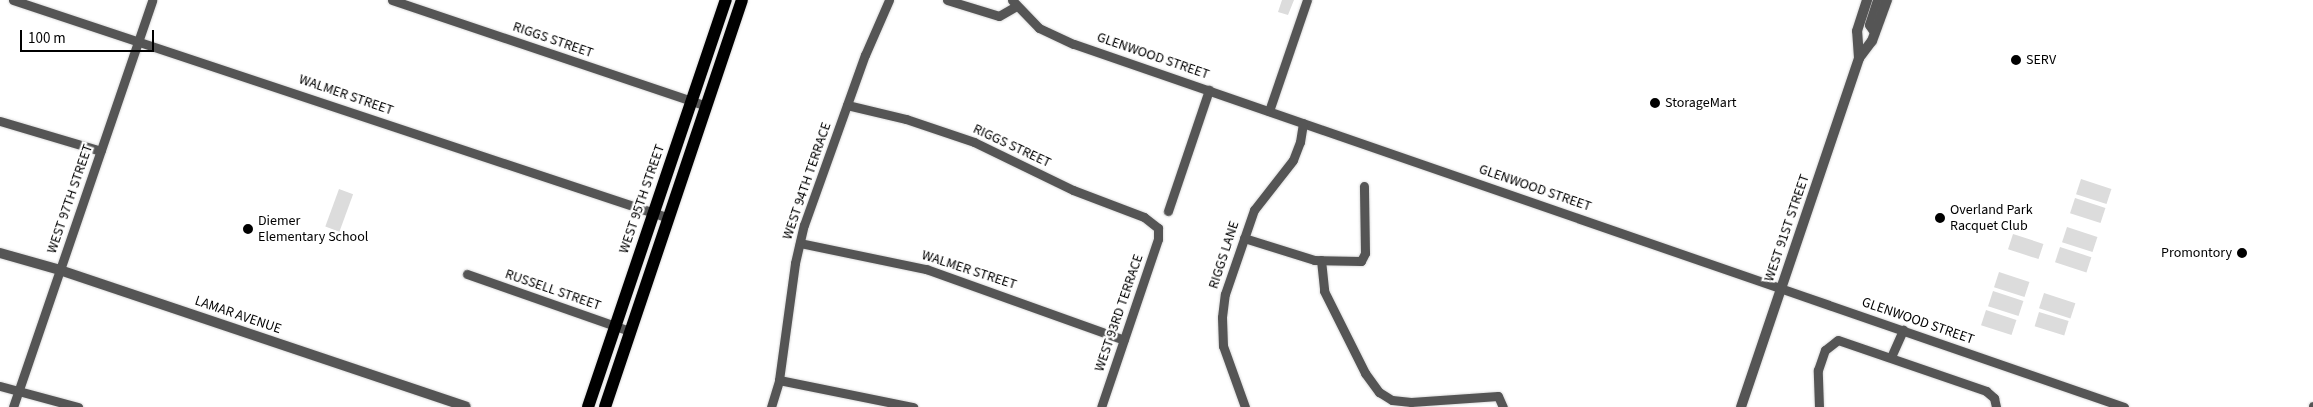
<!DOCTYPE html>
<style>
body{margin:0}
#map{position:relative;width:2313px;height:407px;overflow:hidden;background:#fff;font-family:"Source Sans 3",sans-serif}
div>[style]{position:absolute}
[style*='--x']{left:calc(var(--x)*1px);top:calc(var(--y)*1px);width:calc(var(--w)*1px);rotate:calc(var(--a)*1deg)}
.green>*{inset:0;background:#dcdcdc;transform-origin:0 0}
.roads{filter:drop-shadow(0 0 1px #dbdbdb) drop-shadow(0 0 1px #dbdbdb)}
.minor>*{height:9px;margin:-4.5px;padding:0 4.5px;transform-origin:4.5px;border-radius:4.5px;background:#555}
.tertiary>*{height:10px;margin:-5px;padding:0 5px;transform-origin:5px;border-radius:5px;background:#555}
.primary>*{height:12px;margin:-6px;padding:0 6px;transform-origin:6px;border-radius:6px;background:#000}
.dots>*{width:14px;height:14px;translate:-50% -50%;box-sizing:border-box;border:2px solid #fff;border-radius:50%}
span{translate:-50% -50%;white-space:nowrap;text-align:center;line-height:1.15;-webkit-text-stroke:4.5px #fff;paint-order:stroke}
.street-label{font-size:14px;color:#000}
.poi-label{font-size:14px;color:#000}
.left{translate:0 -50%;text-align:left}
.right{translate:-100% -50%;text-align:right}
.scale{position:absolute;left:20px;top:30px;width:134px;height:22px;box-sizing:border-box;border:2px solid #000;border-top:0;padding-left:6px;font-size:15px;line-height:18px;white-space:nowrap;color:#000;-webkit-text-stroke:4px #fff;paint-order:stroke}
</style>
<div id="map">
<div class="green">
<div style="clip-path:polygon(1282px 0,1294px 0,1288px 15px,1278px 12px)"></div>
<div style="left:2081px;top:179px;width:32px;height:16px;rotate:18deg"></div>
<div style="left:339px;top:189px;width:15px;height:40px;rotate:20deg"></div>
<div style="left:2075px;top:198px;width:32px;height:16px;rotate:18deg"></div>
<div style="left:2067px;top:227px;width:32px;height:16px;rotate:18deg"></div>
<div style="left:2013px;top:234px;width:32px;height:16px;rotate:18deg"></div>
<div style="left:2060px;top:247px;width:33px;height:16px;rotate:18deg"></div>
<div style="left:1999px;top:272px;width:32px;height:16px;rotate:18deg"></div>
<div style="left:1993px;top:291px;width:32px;height:16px;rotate:18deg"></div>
<div style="left:2044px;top:293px;width:33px;height:16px;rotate:18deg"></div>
<div style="left:1986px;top:310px;width:32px;height:16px;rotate:18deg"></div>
<div style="left:2039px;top:312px;width:31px;height:15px;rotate:17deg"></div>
</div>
<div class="roads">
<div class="minor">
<div style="--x:13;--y:0;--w:691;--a:18.38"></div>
<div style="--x:392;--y:0;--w:332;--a:18.6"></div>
<div style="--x:947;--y:0;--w:54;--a:17.1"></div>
<div style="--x:999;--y:16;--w:20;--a:-30"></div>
<div style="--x:1012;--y:0;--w:39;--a:46"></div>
<div style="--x:1039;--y:28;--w:38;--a:25"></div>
<div style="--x:1074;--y:44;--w:1111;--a:19.07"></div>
<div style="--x:847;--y:105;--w:61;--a:13.3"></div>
<div style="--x:906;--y:119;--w:72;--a:18.7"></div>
<div style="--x:974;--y:142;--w:110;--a:25.9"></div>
<div style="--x:1073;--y:190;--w:76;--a:20.8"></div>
<div style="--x:1144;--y:217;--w:18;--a:38"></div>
<div style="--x:1158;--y:228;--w:11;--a:90"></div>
<div style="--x:1158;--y:239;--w:177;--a:108.7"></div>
<div style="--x:1269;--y:111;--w:117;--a:-71.1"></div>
<div style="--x:0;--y:121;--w:105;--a:16.5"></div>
<div style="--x:1168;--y:211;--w:128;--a:-71.3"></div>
<div style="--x:1244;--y:238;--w:73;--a:17.4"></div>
<div style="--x:1314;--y:260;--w:47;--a:1.2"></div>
<div style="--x:1361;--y:261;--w:9;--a:-63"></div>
<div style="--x:1365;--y:253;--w:67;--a:-90.9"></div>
<div style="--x:800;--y:243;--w:129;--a:11.7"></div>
<div style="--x:926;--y:269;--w:210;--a:19.7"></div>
<div style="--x:1321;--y:260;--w:31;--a:84"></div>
<div style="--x:1324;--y:291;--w:92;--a:63.4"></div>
<div style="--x:1365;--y:373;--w:24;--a:54"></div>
<div style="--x:1379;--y:392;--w:15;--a:32"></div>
<div style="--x:1392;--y:400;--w:19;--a:6"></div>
<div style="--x:1411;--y:402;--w:87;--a:-3.9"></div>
<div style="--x:1498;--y:396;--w:12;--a:66"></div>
<div style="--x:467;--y:274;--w:173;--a:19.3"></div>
<div style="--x:1891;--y:357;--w:30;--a:-66"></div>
<div style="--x:779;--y:380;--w:137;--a:11.4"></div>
<div style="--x:0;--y:386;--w:81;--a:15.1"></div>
<div style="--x:13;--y:407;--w:430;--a:-71.1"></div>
<div style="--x:771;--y:407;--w:28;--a:-73"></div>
<div style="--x:779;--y:380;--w:118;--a:-82.2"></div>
<div style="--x:795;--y:263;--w:39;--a:-77"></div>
<div style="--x:804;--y:225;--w:181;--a:-70.3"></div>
<div style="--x:865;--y:55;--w:60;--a:-66.4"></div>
<div style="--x:1245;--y:407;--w:65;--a:-109.8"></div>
<div style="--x:1223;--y:346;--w:29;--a:-92"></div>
<div style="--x:1222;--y:317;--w:23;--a:-83"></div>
<div style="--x:1225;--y:294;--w:89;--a:-71"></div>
<div style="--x:1254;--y:210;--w:63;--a:-52"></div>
<div style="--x:1293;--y:160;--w:19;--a:-69"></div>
<div style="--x:1300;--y:142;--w:19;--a:-81"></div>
<div style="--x:1819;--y:407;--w:37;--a:-92"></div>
<div style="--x:1818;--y:370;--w:21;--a:-71"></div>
<div style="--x:1825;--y:350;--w:16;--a:-38"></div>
<div style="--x:1838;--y:340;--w:157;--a:19"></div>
<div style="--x:1986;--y:391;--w:11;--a:41"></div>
<div style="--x:1994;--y:398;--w:9;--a:77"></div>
<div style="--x:2313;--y:407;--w:1;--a:-90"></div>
</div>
<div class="tertiary">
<div style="--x:1874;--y:31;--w:7;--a:-124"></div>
<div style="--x:1870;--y:25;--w:26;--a:-72"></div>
<div style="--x:1859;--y:58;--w:27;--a:-94"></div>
<div style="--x:1857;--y:31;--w:33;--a:-72"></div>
<div style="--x:0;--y:253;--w:62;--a:15.8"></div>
<div style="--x:60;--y:270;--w:428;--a:18.6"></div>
<div style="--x:1741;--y:407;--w:368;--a:-71.3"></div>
<div style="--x:1859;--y:58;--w:21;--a:-53"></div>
<div style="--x:1872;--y:41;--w:44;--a:-69.9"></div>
</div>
<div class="primary">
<div style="--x:588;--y:407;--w:430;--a:-71.3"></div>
<div style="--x:605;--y:407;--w:429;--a:-71.4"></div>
</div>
</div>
<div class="dots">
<div style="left:2016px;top:60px;background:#000"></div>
<div style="left:1655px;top:103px;background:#000"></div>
<div style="left:1940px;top:218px;background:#000"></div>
<div style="left:248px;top:229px;background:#000"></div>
<div style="left:2242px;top:253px;background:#000"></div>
</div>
<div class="street-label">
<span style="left:553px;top:40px;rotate:19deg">RIGGS STREET</span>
<span style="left:1153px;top:56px;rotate:19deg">GLENWOOD STREET</span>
<span style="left:346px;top:95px;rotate:19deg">WALMER STREET</span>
<span style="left:1012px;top:146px;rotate:25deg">RIGGS STREET</span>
<span style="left:807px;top:181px;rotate:-71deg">WEST 94TH TERRACE</span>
<span style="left:1535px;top:188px;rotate:19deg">GLENWOOD STREET</span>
<span style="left:70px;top:199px;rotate:-71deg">WEST 97TH STREET</span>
<span style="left:642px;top:199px;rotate:-71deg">WEST 95TH STREET</span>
<span style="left:1787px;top:228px;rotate:-71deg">WEST 91ST STREET</span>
<span style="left:1224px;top:255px;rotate:-72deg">RIGGS LANE</span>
<span style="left:969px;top:270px;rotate:18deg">WALMER STREET</span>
<span style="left:553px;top:290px;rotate:19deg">RUSSELL STREET</span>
<span style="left:1119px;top:313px;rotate:-71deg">WEST 93RD TERRACE</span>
<span style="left:238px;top:315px;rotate:19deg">LAMAR AVENUE</span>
<span style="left:1918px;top:321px;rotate:19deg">GLENWOOD STREET</span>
</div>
<div class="poi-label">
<span class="left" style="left:2026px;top:60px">SERV</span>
<span class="left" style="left:1665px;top:103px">StorageMart</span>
<span class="left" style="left:1950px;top:218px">Overland Park<br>Racquet Club</span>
<span class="left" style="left:258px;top:229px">Diemer<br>Elementary School</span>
<span class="right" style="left:2232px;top:253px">Promontory</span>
</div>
<div class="scale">100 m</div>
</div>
